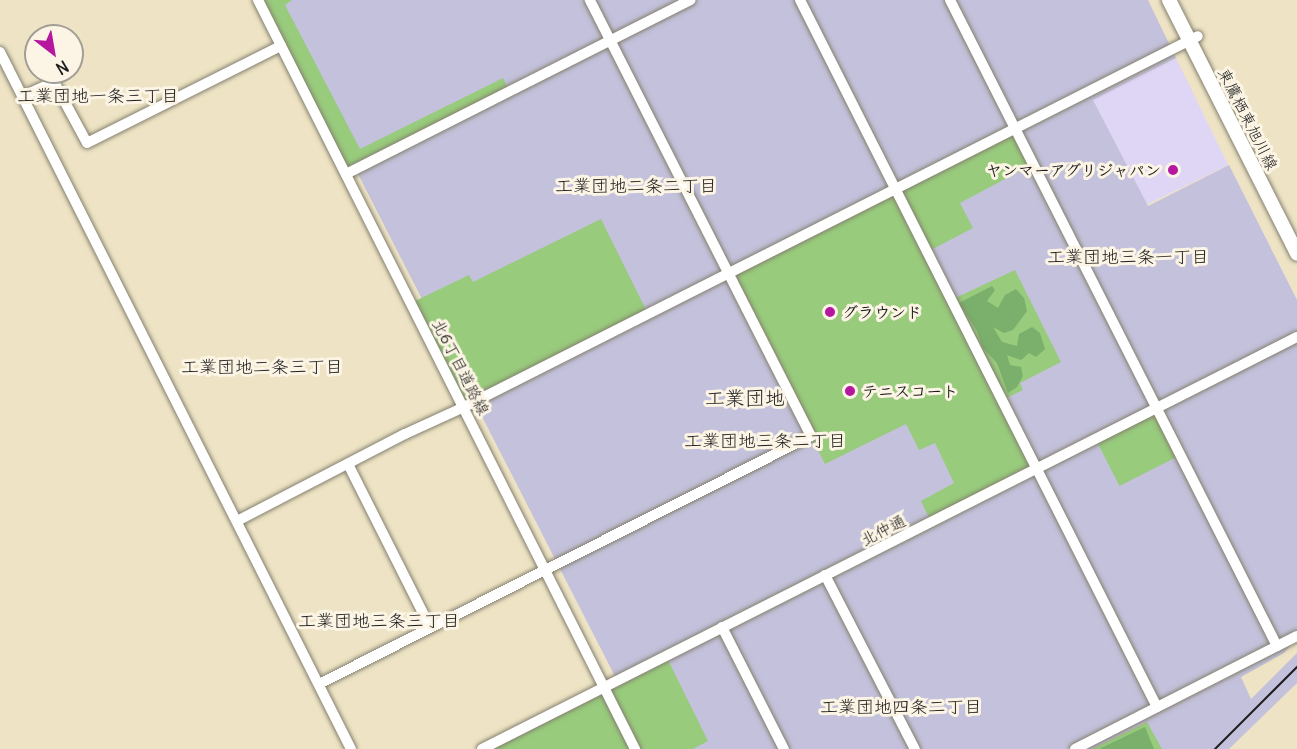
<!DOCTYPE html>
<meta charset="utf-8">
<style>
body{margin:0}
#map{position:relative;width:1297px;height:749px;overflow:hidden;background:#eee4c5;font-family:Delius,"Klee One",sans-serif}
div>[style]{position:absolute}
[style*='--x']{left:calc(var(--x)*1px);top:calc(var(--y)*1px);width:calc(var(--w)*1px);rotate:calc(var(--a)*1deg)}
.built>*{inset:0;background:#dfd5f5;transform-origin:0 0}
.industrial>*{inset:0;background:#c3c1db}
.green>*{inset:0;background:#98cb7c;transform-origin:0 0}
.forest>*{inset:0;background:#7aaf6c}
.roads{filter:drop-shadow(0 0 2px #858070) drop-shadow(0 0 2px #858070)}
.minor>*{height:10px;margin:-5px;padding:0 5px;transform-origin:5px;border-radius:5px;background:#fff}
.major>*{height:14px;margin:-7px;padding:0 7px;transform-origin:7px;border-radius:7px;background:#fff}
.rail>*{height:2px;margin:-1px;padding:0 1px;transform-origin:1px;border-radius:1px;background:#1c1c1c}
.dots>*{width:16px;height:16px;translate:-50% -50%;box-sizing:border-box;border:3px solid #fcf5e5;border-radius:50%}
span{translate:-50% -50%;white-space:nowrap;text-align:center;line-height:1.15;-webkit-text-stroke:6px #fcf5e5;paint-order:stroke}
.street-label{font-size:16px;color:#1c1c1c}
.poi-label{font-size:16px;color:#1c1c1c;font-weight:700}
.right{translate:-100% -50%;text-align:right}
.left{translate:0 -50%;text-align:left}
.neighbourhood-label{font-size:18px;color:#1c1c1c}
.quarter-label{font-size:20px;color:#1c1c1c}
.north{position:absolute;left:24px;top:24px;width:60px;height:60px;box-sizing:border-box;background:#fcf5e5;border:2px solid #a29e95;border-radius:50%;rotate:149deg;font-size:16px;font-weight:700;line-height:24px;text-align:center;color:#1c1c1c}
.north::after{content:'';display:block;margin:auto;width:21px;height:27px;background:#b5179e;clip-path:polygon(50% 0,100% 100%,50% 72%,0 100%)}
</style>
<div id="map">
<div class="built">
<div style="left:1176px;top:58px;width:119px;height:93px;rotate:64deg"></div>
</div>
<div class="industrial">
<div style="clip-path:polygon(269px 0,1148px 0,1176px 58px,1093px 100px,1148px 206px,1229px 165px,1297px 300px,1297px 639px,1284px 653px,1241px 677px,1251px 699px,1297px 653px,1297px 683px,1229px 749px,513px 749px,624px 694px)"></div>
</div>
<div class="green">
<div style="clip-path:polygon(264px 0,292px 0,285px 5px,360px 149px,503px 78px,508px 88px,348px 169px)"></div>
<div style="clip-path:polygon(1010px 130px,1033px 164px,960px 203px,973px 228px,927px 252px,951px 300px,1015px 270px,1061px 362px,1020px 383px,1023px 390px,1002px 400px,1037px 469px,931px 522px,921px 501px,954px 483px,935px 443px,919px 450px,906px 424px,825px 464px,737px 289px,738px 268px)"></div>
<div style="clip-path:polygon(601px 219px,648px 314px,464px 407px,411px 303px,469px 275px,473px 282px)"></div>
<div style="left:1156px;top:408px;width:53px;height:68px;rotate:63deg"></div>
<div style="clip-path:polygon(666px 656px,708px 741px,693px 749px,482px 749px)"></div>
<div style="clip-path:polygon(1147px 722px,1162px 749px,1092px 749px)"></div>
</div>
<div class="forest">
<div style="clip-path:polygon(992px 286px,995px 290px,987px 301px,998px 308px,1005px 295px,1016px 289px,1024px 298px,1027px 311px,1013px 330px,1004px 333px,993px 327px,1002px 342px,1017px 346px,1019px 334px,1032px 327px,1040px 333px,1045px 349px,1036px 357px,1029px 353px,1021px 360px,1007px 355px,1010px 365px,1021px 367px,1023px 376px,1017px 387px,1008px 393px,997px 363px,983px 348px,977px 331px,959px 303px)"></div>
<div style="clip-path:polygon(1145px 727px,1154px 749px,1099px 749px)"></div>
</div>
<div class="roads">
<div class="minor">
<div style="--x:258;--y:0;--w:839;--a:63.28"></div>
<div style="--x:800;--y:0;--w:792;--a:63.21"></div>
<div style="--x:950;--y:0;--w:724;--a:63.15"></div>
<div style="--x:0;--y:52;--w:780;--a:63.27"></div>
<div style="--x:23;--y:96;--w:34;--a:-24"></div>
<div style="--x:54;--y:82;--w:69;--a:61.6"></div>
<div style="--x:87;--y:143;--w:217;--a:-26.6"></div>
<div style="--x:346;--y:174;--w:386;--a:-26.8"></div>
<div style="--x:348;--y:464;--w:182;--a:63.3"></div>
<div style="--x:237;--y:521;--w:189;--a:-27.4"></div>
<div style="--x:405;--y:434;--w:65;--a:-24.6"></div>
<div style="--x:464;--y:407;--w:822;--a:-26.81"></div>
<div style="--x:825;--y:575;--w:196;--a:62.7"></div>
<div style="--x:722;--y:627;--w:137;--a:63.1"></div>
<div style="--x:319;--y:684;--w:551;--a:-26.75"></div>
<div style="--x:811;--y:436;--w:489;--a:-116.9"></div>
<div style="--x:482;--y:749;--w:913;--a:-26.82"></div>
<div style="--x:1075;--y:749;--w:249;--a:-27"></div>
</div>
<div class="major">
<div style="--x:1169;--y:0;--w:284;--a:63.2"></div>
</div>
</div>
<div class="rail">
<div style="--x:1215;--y:749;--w:116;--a:-45"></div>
</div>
<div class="dots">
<div style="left:1173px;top:170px;background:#b5179e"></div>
<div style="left:830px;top:312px;background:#b5179e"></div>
<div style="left:850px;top:391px;background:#b5179e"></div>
</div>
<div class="street-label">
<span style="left:1248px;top:119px;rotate:63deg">東鷹栖東旭川線</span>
<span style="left:461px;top:367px;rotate:63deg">北6丁目道路線</span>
<span style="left:883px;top:530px;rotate:-27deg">北仲通</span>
</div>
<div class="poi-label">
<span class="right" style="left:1161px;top:170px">ヤンマーアグリジャパン</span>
<span class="left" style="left:842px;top:312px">グラウンド</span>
<span class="left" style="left:862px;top:391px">テニスコート</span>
</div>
<div class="neighbourhood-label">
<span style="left:98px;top:96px">工業団地一条三丁目</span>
<span style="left:636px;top:186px">工業団地二条二丁目</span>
<span style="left:1128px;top:257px">工業団地三条一丁目</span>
<span style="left:262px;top:367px">工業団地二条三丁目</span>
<span style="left:765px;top:441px">工業団地三条二丁目</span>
<span style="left:379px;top:621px">工業団地三条三丁目</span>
<span style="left:901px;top:707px">工業団地四条二丁目</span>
</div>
<div class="quarter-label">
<span style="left:745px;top:397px">工業団地</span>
</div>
<div class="north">N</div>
</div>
